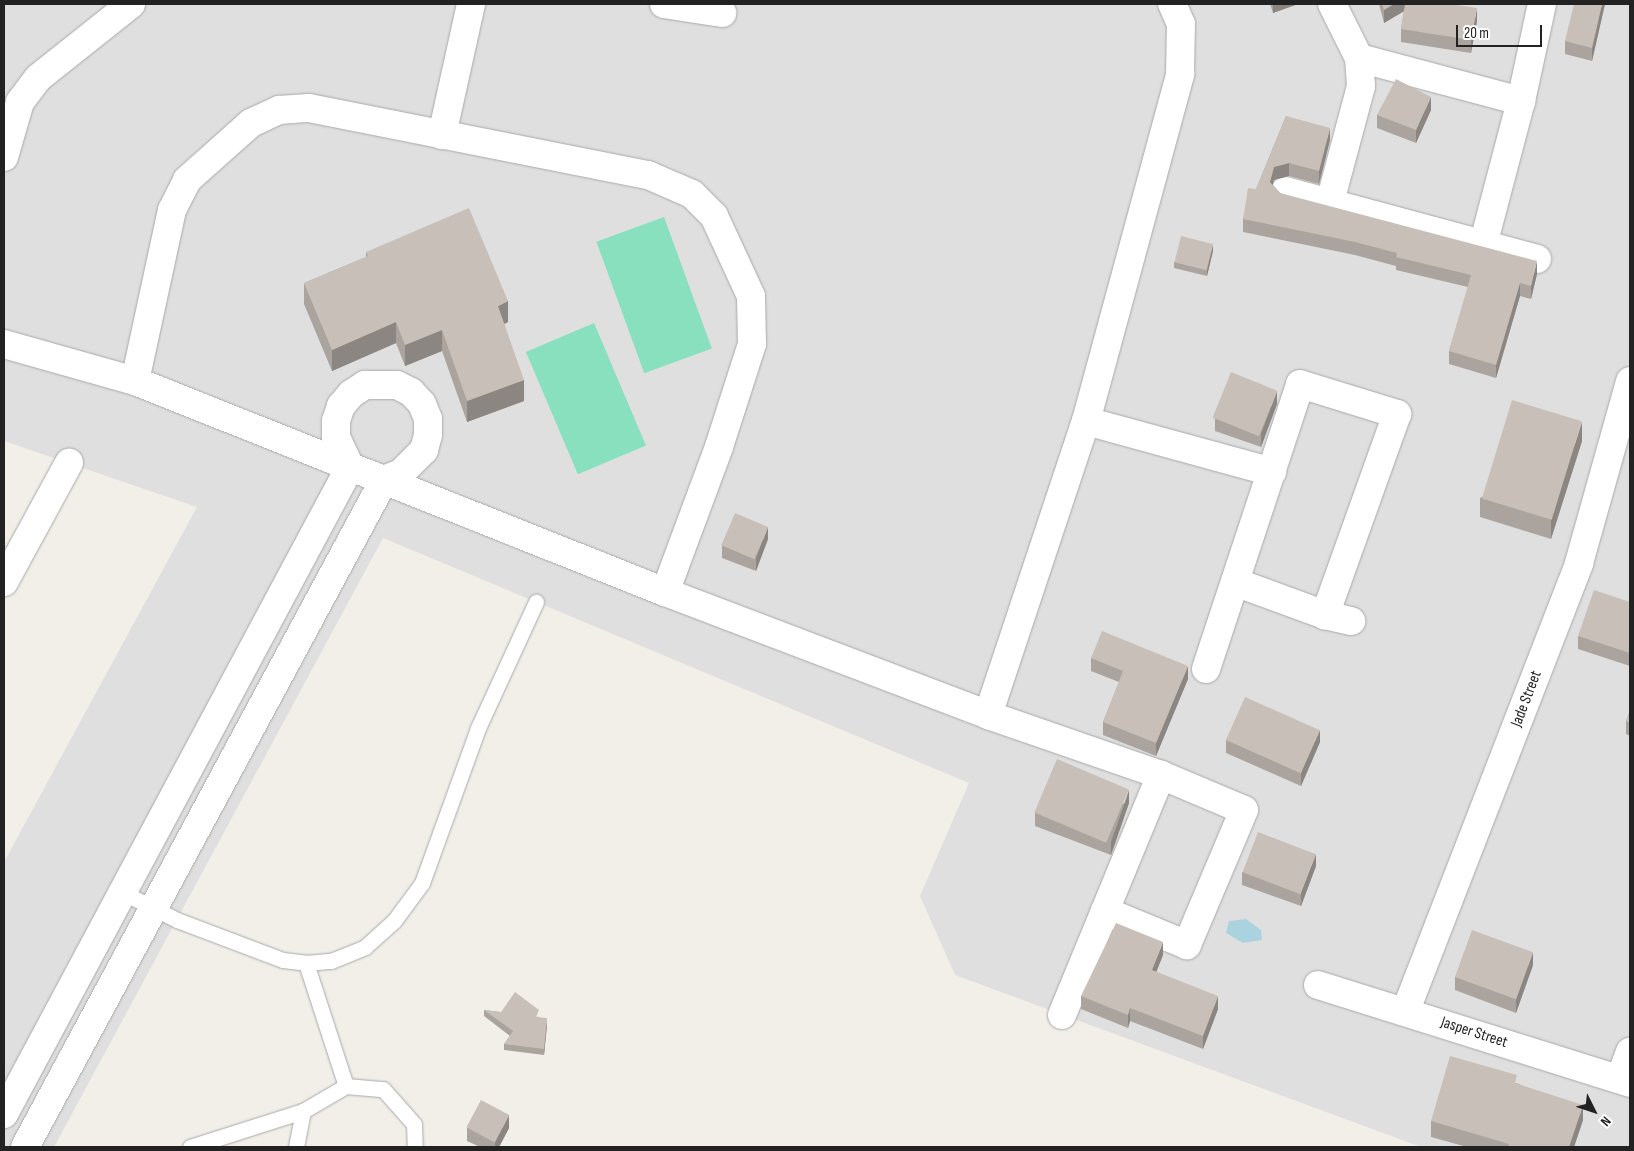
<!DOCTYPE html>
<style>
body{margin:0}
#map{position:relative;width:1634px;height:1151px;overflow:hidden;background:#f2efe9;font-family:"Sofia Sans Condensed",sans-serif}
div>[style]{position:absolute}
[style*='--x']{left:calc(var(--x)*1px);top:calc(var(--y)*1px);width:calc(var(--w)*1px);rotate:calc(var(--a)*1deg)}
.residential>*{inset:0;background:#e0dfdf}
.pitch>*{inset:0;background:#88e0be;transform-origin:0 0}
.water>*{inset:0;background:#aad3df}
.roads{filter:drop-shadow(0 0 1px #a9a9a9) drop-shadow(0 0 1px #a9a9a9)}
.service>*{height:15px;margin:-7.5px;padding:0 7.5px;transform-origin:7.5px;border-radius:7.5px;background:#fff}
.minor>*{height:28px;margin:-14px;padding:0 14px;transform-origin:14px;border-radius:14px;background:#fff}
.wall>*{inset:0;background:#aba49e}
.shaded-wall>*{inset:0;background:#8b8681}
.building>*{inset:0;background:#c7bfb8;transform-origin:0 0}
span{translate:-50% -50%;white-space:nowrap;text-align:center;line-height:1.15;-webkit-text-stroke:4px #fff;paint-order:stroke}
.street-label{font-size:16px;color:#222}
.frame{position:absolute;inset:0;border:5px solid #222;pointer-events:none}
.north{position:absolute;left:1569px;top:1086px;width:50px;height:50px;-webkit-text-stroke:4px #fff;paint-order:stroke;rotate:131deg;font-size:14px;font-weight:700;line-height:20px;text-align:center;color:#222}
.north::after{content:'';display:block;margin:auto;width:18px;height:22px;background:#222;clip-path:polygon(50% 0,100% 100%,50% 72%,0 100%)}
.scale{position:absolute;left:1456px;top:25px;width:86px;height:22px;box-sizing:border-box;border:2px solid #222;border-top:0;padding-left:6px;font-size:15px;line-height:18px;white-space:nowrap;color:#222;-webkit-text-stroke:4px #fff;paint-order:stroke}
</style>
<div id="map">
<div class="residential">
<div style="clip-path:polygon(4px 4px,1630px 4px,1630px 1147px,1421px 1147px,955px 975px,920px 896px,969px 783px,383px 538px,54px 1147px,4px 1147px,4px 862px,197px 507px,4px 441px)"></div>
</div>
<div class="pitch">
<div style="left:664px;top:217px;width:140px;height:72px;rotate:70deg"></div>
<div style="left:594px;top:323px;width:133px;height:74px;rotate:67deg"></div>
</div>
<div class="water">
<div style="clip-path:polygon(1246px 919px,1261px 930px,1262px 940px,1243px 943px,1226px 933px,1229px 921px)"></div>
</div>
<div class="roads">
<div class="service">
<div style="--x:122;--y:892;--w:62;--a:27"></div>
<div style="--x:177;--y:920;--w:113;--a:20.7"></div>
<div style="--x:283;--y:960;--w:23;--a:7"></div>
<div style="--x:306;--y:963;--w:25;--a:-5"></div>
<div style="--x:331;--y:961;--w:37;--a:-22"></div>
<div style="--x:365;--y:947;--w:39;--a:-42"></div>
<div style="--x:394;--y:921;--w:47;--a:-53.6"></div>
<div style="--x:422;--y:883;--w:165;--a:-70.1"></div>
<div style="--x:478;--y:728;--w:139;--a:-65.3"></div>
<div style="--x:306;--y:963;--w:129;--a:72"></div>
<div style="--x:190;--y:1147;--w:119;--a:-17.7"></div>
<div style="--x:296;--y:1147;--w:37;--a:-79"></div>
<div style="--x:303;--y:1111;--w:50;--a:-30.2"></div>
<div style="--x:346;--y:1086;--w:37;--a:5"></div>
<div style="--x:383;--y:1089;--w:47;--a:48.5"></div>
<div style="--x:414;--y:1124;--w:23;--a:88"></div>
</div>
<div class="minor">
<div style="--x:664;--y:4;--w:59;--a:8.8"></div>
<div style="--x:1359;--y:58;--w:168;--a:14.9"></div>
<div style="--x:442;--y:135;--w:134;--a:-77.5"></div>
<div style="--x:4;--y:157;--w:57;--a:-73.8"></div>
<div style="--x:20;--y:102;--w:30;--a:-53"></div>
<div style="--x:38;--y:78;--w:119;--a:-38.5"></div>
<div style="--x:1285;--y:191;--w:261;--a:15.1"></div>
<div style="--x:1330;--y:202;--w:120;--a:-75"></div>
<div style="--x:1361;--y:86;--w:28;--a:-94"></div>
<div style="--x:1359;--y:58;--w:60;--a:-116.6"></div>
<div style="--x:1483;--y:245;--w:149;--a:-75.2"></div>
<div style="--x:1521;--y:101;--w:99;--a:-77.8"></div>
<div style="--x:4;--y:344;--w:136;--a:15.8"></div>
<div style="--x:135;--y:381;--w:570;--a:21.71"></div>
<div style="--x:665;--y:592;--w:346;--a:20.8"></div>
<div style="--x:988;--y:715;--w:183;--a:19.1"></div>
<div style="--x:1161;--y:775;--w:90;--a:22.9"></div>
<div style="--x:1244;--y:810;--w:147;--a:112.9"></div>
<div style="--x:1187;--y:945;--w:89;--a:-157.5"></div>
<div style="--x:135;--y:381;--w:175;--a:-77.8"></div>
<div style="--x:172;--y:210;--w:34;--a:-63"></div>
<div style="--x:187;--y:180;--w:86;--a:-41.7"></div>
<div style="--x:251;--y:123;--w:31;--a:-25"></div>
<div style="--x:279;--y:110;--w:30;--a:-4"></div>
<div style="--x:309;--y:108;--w:346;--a:11.2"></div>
<div style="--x:648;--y:175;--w:48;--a:23.4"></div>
<div style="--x:692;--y:194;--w:31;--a:45"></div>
<div style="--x:714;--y:216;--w:88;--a:65.2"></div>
<div style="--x:751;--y:296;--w:48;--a:88.8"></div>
<div style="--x:752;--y:344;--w:108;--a:107.8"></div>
<div style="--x:719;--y:447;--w:155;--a:110.4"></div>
<div style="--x:1086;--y:421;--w:193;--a:15.3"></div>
<div style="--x:4;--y:582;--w:136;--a:-61.4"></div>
<div style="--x:1235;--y:582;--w:96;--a:20.1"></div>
<div style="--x:1325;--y:615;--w:27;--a:13"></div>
<div style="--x:1206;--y:669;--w:300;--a:-71.7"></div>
<div style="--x:1300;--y:384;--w:102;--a:17.2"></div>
<div style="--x:1397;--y:414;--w:214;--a:109.7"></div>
<div style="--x:988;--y:715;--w:310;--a:-71.6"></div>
<div style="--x:1086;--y:421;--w:360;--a:-74.8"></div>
<div style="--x:1180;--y:74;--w:50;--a:-88.9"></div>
<div style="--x:1181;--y:24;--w:22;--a:-114"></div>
<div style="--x:1318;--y:985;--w:327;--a:17.4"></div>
<div style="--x:1406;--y:1010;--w:479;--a:-68.8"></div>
<div style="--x:1579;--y:563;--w:189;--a:-74.3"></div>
<div style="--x:1062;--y:1015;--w:260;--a:-67.6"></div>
<div style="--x:1620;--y:1079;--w:29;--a:-70"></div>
<div style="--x:4;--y:1114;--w:734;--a:-61.86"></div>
<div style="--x:350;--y:467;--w:33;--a:-115"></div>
<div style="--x:336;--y:437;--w:16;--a:-90"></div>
<div style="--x:336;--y:421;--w:16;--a:-72"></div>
<div style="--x:341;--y:406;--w:16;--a:-50"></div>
<div style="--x:351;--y:394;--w:17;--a:-33"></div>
<div style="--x:365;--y:385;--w:32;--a:0"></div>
<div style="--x:397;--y:385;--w:16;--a:27"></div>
<div style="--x:411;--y:392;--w:16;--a:47"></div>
<div style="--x:422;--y:404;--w:16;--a:68"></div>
<div style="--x:428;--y:419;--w:16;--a:90"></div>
<div style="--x:428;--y:435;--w:16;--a:105"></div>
<div style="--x:424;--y:450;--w:33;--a:135"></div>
<div style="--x:401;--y:473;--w:18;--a:158"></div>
<div style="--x:384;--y:480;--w:757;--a:118.29"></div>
</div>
</div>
<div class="wall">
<div style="clip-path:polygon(1270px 4px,1298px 4px,1273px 13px)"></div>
<div style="clip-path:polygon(1379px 4px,1449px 4px,1477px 21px,1471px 53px,1401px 42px,1401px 29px,1404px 11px,1384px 23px)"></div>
<div style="clip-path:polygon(1605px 4px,1592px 61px,1565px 54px,1565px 41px)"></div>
<div style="clip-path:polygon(1431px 110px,1416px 143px,1377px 128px,1377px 115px)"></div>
<div style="clip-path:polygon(1286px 116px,1330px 140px,1319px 184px,1289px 176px,1274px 180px,1273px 185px,1280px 193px,1537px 274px,1531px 299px,1520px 296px,1496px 378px,1449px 364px,1449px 351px,1468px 287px,1396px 270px,1396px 266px,1355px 255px,1243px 232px,1243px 219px,1256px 189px)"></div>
<div style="clip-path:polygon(1213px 251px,1207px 276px,1174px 268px,1174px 262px)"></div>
<div style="clip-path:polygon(366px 252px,508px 322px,504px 324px,524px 401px,467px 422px,442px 351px,405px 366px,396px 343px,332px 371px,304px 304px,304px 283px,366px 257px)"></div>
<div style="clip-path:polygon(1277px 404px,1261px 447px,1215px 431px,1215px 418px)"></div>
<div style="clip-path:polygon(1582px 441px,1551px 539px,1480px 517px,1480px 498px)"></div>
<div style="clip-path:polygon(768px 539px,756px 571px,722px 558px,722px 545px)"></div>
<div style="clip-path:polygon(1630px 602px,1630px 666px,1578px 649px,1578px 636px)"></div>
<div style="clip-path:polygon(1091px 658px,1188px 679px,1156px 756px,1103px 735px,1103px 722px,1119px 682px,1091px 671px)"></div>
<div style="clip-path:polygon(1630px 711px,1630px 736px,1626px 734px,1626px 721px)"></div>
<div style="clip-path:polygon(1226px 740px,1320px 742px,1301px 786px,1226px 753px)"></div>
<div style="clip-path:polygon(1129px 803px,1111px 855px,1035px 826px,1035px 813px)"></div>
<div style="clip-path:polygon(1316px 866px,1301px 906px,1242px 885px,1242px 872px)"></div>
<div style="clip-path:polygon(1163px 955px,1156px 972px,1218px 1009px,1203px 1049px,1130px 1021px,1128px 1028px,1081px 1009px,1081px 996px)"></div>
<div style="clip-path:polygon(1533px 965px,1516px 1013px,1455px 990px,1455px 977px)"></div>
<div style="clip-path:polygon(484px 1010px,539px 1017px,547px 1025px,544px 1055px,504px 1050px,504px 1044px,510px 1036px,484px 1016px)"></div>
<div style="clip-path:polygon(1517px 1083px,1583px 1120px,1574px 1147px,1467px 1147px,1431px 1137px,1431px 1121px)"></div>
<div style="clip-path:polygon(467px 1128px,509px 1128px,499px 1147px,480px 1147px,467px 1141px)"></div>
</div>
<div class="shaded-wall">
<div style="clip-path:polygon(1273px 4px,1298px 4px,1273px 13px)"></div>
<div style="clip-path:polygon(1394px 4px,1406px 4px,1406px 10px,1384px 23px,1384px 10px)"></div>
<div style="clip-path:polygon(1602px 4px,1605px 4px,1592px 61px,1592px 48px)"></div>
<div style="clip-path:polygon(1477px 8px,1477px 21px,1471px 53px,1471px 40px)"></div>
<div style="clip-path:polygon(1431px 97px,1431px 110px,1416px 143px,1416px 130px)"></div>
<div style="clip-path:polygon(1330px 128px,1330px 140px,1319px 184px,1319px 171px)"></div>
<div style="clip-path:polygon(1289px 163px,1289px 176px,1274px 180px,1270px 195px,1270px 182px,1274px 167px)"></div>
<div style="clip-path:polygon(1213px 244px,1213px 251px,1207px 276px,1207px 270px)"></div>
<div style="clip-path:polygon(1537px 261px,1537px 274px,1531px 299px,1531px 286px)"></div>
<div style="clip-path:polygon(1520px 283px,1520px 296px,1496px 378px,1496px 365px)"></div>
<div style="clip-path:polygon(508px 301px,508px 322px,498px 327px,498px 306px)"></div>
<div style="clip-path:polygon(396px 322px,396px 343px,332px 371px,332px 350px)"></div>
<div style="clip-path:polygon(442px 330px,442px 351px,405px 366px,405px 345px)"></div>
<div style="clip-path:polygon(524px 380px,524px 401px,467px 422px,467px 401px)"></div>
<div style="clip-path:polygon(1277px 391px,1277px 404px,1261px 447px,1261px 434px)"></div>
<div style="clip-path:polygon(1582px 422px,1582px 441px,1551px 539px,1551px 520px)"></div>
<div style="clip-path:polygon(768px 527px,768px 539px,756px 571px,756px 558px)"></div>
<div style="clip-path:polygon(1188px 666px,1188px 679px,1156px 756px,1156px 743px)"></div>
<div style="clip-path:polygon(1320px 730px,1320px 742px,1301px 786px,1301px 773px)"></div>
<div style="clip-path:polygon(1129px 790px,1129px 803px,1111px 855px,1111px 842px)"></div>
<div style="clip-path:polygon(1316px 854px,1316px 866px,1301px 906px,1301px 893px)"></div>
<div style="clip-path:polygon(1163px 942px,1163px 955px,1152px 983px,1152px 970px)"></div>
<div style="clip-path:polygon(1533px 952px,1533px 965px,1516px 1013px,1516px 1000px)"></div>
<div style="clip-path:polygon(1218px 996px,1218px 1009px,1203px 1049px,1203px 1036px)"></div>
<div style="clip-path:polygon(1130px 1008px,1130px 1021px,1128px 1028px,1128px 1015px)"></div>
<div style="clip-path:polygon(547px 1018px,547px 1025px,544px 1055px,544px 1049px)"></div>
<div style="clip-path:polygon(1583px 1105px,1583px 1120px,1574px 1147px,1569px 1147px)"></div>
<div style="clip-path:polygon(509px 1115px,509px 1128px,499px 1147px,495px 1147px,495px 1142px)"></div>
</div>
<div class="building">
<div style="clip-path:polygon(1382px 4px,1394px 4px,1384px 10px)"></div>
<div style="clip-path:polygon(1405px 4px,1449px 4px,1477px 8px,1471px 40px,1401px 29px)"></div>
<div style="clip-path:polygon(1574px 4px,1602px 4px,1592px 48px,1565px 41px)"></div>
<div style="clip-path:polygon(1396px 79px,1431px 97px,1416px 130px,1377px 115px)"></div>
<div style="clip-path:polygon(1286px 116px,1330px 128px,1319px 171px,1289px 163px,1274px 167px,1270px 182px,1280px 193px,1537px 261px,1531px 286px,1520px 283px,1496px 365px,1449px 351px,1471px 275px,1396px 257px,1397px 253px,1355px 242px,1243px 219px,1248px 188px,1256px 189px)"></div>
<div style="clip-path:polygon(469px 208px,508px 301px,498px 306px,524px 380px,467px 401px,442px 330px,405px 345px,396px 322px,332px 350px,304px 283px,368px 256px,366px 252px)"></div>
<div style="left:1181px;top:236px;width:33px;height:27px;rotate:14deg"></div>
<div style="left:1231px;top:372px;width:50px;height:49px;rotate:22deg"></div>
<div style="left:1512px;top:400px;width:73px;height:103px;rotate:17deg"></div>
<div style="left:735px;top:513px;width:36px;height:35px;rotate:23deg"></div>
<div style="clip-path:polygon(1594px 590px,1630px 602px,1630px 653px,1578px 636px)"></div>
<div style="clip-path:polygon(1102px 631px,1188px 666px,1156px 743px,1103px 722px,1123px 671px,1091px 658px)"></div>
<div style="left:1245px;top:697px;width:82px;height:47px;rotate:24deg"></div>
<div style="clip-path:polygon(1630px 711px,1630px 723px,1626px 721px)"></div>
<div style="left:1057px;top:759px;width:78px;height:58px;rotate:23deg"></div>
<div style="left:1258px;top:832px;width:62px;height:43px;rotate:21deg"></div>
<div style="clip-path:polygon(1116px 923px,1163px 942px,1152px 970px,1218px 996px,1203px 1036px,1130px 1008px,1128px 1015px,1081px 996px)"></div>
<div style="left:1472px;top:930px;width:65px;height:50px;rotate:20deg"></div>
<div style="clip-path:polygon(515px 992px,539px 1010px,536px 1017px,547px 1018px,544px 1049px,504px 1044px,513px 1031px,484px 1010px,501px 1012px)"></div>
<div style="clip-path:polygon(1450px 1056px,1517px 1075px,1515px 1083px,1583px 1105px,1569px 1147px,1508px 1147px,1509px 1144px,1431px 1121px)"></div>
<div style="left:481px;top:1100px;width:32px;height:31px;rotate:28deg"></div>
</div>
<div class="street-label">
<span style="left:1527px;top:699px;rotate:-69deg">Jade Street</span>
<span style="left:1474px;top:1033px;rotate:18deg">Jasper Street</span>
</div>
<div class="frame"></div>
<div class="north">N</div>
<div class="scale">20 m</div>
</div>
